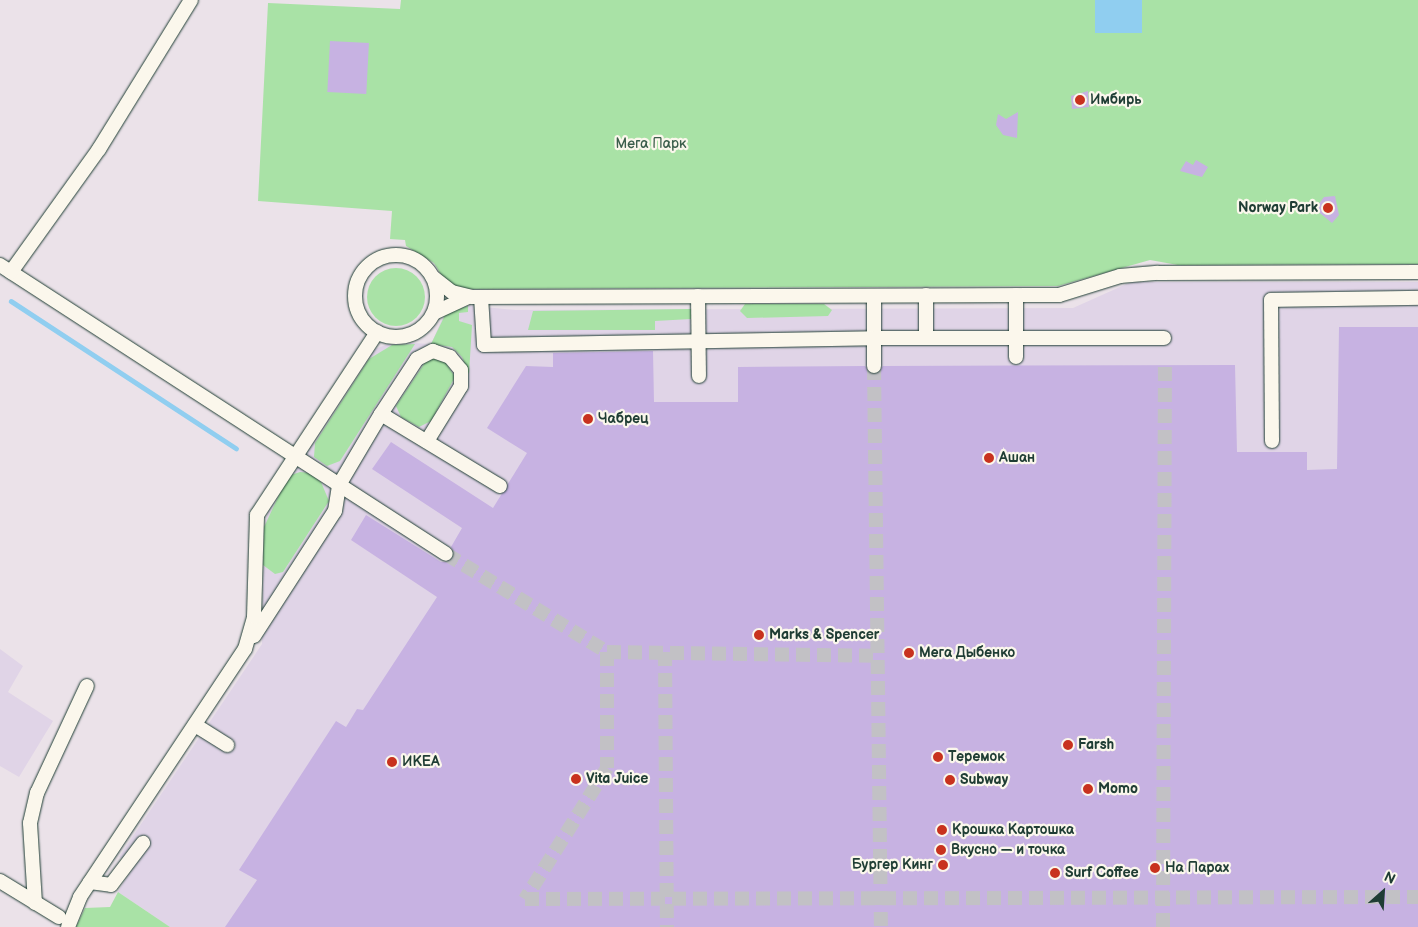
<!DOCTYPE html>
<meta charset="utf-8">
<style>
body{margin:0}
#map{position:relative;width:1418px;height:927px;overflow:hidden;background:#ebe2e9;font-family:"Balsamiq Sans",sans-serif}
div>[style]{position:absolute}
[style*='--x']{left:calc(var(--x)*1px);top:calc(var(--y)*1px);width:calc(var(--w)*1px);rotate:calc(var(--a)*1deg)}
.built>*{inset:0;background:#e0d4e7}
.green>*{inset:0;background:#a9e2a6}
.round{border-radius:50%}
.water>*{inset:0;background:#90cef0;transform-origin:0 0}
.stream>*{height:4.5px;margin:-2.25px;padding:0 2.25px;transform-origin:2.25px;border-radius:2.25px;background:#90cef0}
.building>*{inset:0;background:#c7b2e2;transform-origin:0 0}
.minor-tunnel>*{height:14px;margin-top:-7px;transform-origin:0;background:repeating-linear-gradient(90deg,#c2c1c5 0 14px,transparent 0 21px)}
.roads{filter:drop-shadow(0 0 1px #1f3d34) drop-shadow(0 0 1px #1f3d34)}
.minor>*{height:14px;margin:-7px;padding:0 7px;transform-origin:7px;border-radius:7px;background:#fbf7ec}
.minor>.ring{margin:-7px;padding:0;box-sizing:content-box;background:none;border:14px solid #fbf7ec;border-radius:50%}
.dots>*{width:14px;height:14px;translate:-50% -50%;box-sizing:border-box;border:2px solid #fbf7ec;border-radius:50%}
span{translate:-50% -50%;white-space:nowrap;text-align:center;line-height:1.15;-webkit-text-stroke:4.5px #fbf7ec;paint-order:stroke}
.poi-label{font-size:14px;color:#1f3d34;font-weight:700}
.left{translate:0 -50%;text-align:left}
.right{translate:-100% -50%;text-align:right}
.park-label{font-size:14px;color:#3b5e4b}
.north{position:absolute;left:1358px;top:867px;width:50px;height:50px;-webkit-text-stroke:4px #fbf7ec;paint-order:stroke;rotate:26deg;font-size:14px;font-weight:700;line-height:20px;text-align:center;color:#1f3d34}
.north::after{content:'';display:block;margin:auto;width:18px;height:22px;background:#1f3d34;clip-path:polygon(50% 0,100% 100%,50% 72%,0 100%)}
</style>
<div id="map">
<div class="built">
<div style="clip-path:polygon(1131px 282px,1418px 282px,1418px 927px,170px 927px,118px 892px,134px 865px,119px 857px,262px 644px,264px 527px,268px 511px,375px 349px,393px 342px,431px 344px,443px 317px,463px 305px,515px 310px,1073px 308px)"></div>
<div style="clip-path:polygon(0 649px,23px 666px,8px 692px,53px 721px,19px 777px,0 766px)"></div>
</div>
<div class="green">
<div style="clip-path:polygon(401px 0,1418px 0,1418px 264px,1178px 265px,1150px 260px,1058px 286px,462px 289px,445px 281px,434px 263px,406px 246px,405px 240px,390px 239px,392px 211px,258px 201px,268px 3px,400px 9px)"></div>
<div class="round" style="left:367px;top:268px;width:58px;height:58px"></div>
<div style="clip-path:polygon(745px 304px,824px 304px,832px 310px,828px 316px,747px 318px,740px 311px)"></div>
<div style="clip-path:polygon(468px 306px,468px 312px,459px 313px,459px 321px,472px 325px,469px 374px,462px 357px,452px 347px,431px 344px,446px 313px)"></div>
<div style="clip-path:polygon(691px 309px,691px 319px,655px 321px,655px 330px,528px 330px,533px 311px)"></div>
<div style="clip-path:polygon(415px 344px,340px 461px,327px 466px,314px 457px,315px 443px,369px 359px,392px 345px)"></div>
<div style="clip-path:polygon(428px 358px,444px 360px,455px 377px,431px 421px,419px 427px,401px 417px,396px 406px)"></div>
<div style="clip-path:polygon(300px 472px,310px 473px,321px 482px,329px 501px,283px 572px,275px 574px,263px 565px,264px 527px,288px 476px)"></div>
<div style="clip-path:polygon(118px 892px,170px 927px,76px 927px,85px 908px,110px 907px)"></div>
</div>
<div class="water">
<div style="left:1095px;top:0;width:47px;height:33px"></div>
</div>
<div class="stream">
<div style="--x:11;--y:301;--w:269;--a:33.2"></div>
</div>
<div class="building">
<div style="left:330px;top:41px;width:39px;height:51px;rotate:3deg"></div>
<div style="clip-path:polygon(1088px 91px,1089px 107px,1072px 109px,1071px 96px)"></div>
<div style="clip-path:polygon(1018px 112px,1017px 138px,1003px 135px,996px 125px,998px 114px,1006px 119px)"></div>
<div style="clip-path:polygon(1196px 160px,1208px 167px,1202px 177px,1180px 171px,1186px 161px,1193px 165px)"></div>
<div style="clip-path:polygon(1335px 196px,1339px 215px,1332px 223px,1315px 209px,1324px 197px)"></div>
<div style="clip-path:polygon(1339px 327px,1418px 327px,1418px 927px,225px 927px,257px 880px,239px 870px,336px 721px,346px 727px,357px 709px,363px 710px,437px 597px,351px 540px,366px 515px,441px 562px,450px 562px,455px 555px,451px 547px,462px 528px,372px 469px,391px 442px,493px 508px,527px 453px,487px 428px,526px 366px,553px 367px,553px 353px,653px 351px,654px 402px,738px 402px,738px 367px,865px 366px,874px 375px,883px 366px,1235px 365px,1237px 452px,1307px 452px,1307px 470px,1337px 469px)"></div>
</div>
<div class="minor-tunnel">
<div style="--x:874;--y:366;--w:561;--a:89.29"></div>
<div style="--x:446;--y:554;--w:188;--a:31.3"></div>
<div style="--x:607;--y:652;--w:116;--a:90"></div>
<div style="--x:607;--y:768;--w:155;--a:122"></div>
<div style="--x:525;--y:899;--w:893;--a:-0.13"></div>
<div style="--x:607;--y:652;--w:270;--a:0.8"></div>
<div style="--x:665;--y:652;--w:275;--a:89.6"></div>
<div style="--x:1163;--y:927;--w:563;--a:-89.8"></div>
</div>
<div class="roads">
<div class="minor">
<div class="ring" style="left:355px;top:255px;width:68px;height:68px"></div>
<div style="--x:0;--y:265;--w:531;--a:32.94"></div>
<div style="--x:11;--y:272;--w:151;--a:-54.4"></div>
<div style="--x:99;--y:149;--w:175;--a:-58.3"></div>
<div style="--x:434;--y:278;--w:23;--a:38"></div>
<div style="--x:452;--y:292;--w:21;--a:14"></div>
<div style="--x:472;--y:297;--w:558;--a:-0.21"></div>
<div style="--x:1030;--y:295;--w:29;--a:0"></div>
<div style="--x:1059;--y:295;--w:64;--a:-17.3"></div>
<div style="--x:1120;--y:276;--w:38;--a:-5"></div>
<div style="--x:1158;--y:273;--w:260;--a:-0.2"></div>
<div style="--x:926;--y:295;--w:43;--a:90"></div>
<div style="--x:1016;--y:295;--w:62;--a:90"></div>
<div style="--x:698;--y:296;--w:80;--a:89.3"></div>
<div style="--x:874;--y:296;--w:70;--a:90"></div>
<div style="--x:481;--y:297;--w:48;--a:86.4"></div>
<div style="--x:484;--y:345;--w:390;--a:-1"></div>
<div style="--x:874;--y:338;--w:290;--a:0"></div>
<div style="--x:434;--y:313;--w:38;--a:-25"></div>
<div style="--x:381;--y:414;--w:139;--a:31.2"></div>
<div style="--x:1272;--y:441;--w:141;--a:-90.4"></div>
<div style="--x:1271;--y:300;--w:147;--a:-0.8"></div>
<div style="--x:254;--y:636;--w:149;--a:-57.1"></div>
<div style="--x:335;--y:511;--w:26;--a:-81"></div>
<div style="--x:339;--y:485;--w:82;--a:-59.4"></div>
<div style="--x:381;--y:414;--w:66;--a:-56.8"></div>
<div style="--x:417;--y:359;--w:18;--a:-27"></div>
<div style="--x:433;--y:351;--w:18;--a:19"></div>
<div style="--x:450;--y:357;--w:17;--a:50"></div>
<div style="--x:461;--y:370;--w:16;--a:90"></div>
<div style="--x:461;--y:386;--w:65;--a:121.7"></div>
<div style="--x:195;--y:725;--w:38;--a:32"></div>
<div style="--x:0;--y:881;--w:69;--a:31.4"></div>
<div style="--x:90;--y:882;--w:21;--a:8"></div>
<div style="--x:111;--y:885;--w:53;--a:-52.7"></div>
<div style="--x:35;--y:903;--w:80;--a:-93.6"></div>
<div style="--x:30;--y:823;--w:31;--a:-77"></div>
<div style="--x:37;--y:793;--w:118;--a:-65"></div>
<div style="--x:68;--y:927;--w:32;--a:-68"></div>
<div style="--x:80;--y:897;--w:298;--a:-56.4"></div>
<div style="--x:245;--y:649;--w:33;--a:-74"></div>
<div style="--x:254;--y:617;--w:102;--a:-88.3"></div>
<div style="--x:257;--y:515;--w:219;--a:-56.7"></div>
</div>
</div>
<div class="dots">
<div style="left:1080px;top:100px;background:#c8321e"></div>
<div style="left:1328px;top:208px;background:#c8321e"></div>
<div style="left:588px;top:419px;background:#c8321e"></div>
<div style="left:989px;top:458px;background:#c8321e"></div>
<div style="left:759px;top:635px;background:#c8321e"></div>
<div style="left:909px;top:653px;background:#c8321e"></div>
<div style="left:1068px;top:745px;background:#c8321e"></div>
<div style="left:938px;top:757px;background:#c8321e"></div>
<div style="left:392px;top:762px;background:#c8321e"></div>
<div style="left:576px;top:779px;background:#c8321e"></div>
<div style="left:950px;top:780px;background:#c8321e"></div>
<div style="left:1088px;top:789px;background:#c8321e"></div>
<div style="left:942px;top:830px;background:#c8321e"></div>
<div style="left:941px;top:850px;background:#c8321e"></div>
<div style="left:943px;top:865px;background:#c8321e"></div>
<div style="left:1155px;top:868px;background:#c8321e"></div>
<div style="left:1055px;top:873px;background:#c8321e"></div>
</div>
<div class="poi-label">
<span class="left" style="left:1090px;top:100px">Имбирь</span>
<span class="right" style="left:1318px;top:208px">Norway Park</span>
<span class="left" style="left:598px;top:419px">Чабрец</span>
<span class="left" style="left:999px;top:458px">Ашан</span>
<span class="left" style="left:769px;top:635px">Marks &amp; Spencer</span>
<span class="left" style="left:919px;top:653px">Мега Дыбенко</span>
<span class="left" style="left:1078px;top:745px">Farsh</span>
<span class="left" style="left:948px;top:757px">Теремок</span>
<span class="left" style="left:402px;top:762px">ИКЕА</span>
<span class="left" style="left:586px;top:779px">Vita Juice</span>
<span class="left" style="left:960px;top:780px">Subway</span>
<span class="left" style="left:1098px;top:789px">Momo</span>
<span class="left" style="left:952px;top:830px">Крошка Картошка</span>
<span class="left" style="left:951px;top:850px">Вкусно — и точка</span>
<span class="right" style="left:933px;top:865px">Бургер Кинг</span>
<span class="left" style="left:1165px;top:868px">На Парах</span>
<span class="left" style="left:1065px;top:873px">Surf Coffee</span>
</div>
<div class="park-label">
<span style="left:651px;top:144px">Мега Парк</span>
</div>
<div class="north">N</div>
</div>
